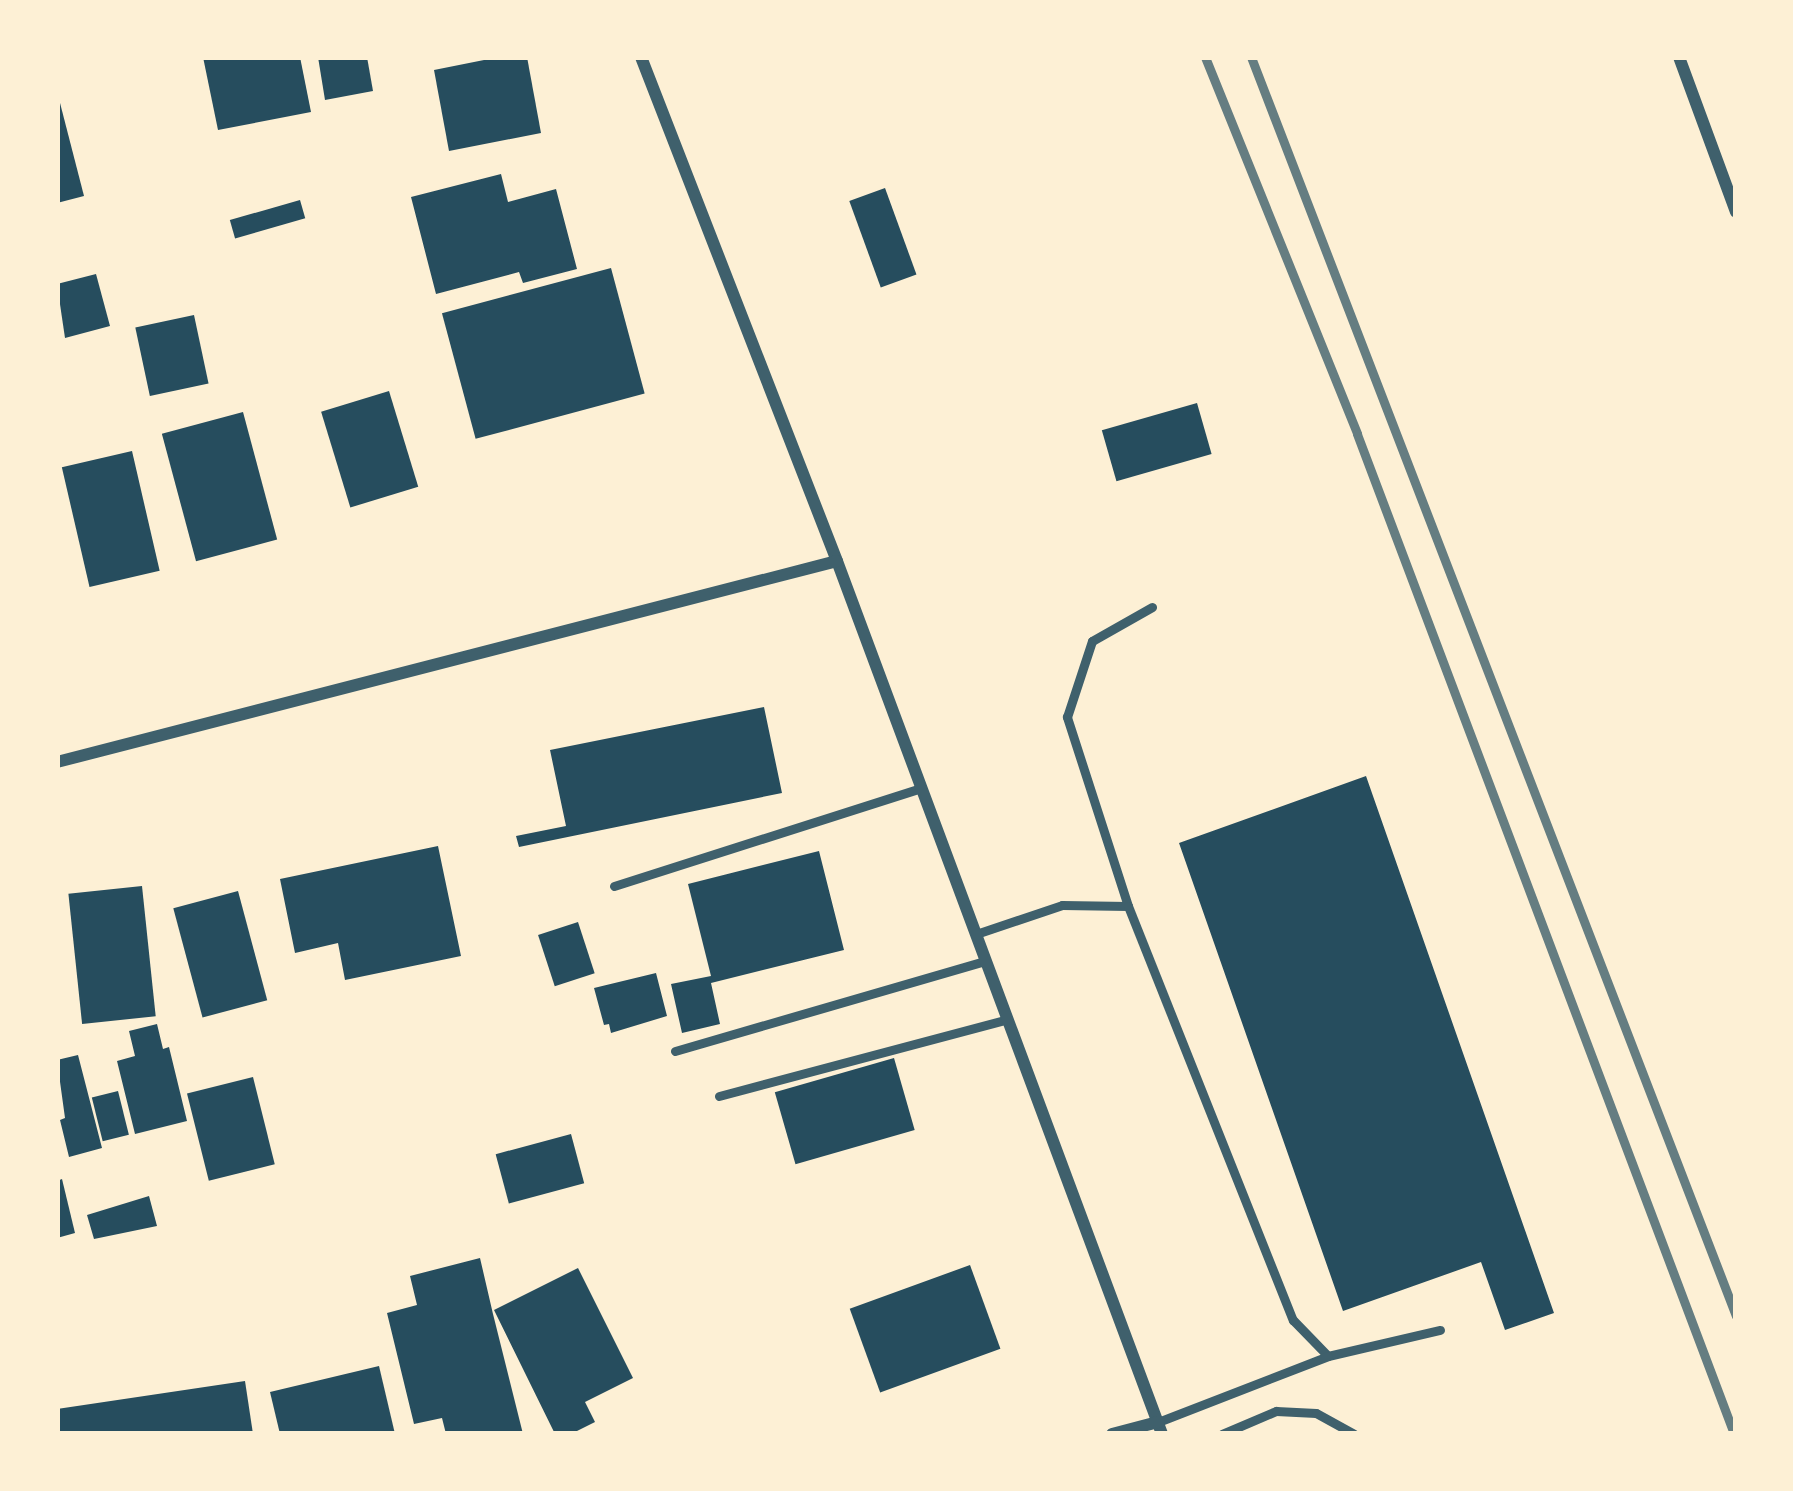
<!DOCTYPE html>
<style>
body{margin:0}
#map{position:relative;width:1793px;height:1491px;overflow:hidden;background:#fdf0d5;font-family:Lato,sans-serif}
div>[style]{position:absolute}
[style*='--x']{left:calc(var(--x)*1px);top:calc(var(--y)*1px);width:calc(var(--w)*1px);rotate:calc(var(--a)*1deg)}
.building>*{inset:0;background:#264d5e;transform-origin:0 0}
.service>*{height:9px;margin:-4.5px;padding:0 4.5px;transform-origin:4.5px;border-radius:4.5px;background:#3f606c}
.minor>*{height:12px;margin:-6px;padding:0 6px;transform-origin:6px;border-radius:6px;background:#3f606c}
.rail>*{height:9px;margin:-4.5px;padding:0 4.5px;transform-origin:4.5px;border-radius:4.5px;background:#657d81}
span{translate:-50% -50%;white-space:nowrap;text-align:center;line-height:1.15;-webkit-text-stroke:9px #fdf0d5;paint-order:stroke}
.frame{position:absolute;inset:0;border:60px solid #fdf0d5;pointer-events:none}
</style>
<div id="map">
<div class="building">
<div style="clip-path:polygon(203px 57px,300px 57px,311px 112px,218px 130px)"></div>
<div style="clip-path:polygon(318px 57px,367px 57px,373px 91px,325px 100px)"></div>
<div style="clip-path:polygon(499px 57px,527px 57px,541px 133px,449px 151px,434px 70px)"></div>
<div style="clip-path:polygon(59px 99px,84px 196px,57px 203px,57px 100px)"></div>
<div style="clip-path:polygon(501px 174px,508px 202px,556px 189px,577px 269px,523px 283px,519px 272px,436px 294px,411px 197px)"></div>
<div style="left:885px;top:188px;width:92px;height:38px;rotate:70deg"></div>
<div style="left:300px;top:200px;width:19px;height:73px;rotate:74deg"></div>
<div style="left:611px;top:268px;width:130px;height:175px;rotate:75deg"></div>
<div style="clip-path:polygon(96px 274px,110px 326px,65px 338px,57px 284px)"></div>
<div style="left:194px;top:315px;width:70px;height:60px;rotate:78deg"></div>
<div style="left:389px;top:391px;width:100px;height:71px;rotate:73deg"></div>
<div style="left:1197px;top:403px;width:53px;height:99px;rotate:74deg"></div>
<div style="left:243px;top:412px;width:132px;height:84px;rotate:75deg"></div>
<div style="left:132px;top:451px;width:123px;height:72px;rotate:77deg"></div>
<div style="clip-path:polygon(764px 707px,782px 793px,519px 847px,516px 836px,566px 826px,550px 750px)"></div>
<div style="clip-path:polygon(1366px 776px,1554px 1313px,1505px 1330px,1481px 1262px,1343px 1311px,1179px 843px)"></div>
<div style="clip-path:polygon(438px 846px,461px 956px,345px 980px,338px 943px,295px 953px,280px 879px)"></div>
<div style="clip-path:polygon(819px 851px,844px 950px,711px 983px,720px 1024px,682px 1033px,671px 984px,711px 976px,688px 884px)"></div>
<div style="left:142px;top:886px;width:131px;height:74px;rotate:84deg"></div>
<div style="left:238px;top:891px;width:113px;height:67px;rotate:75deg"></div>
<div style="left:578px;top:922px;width:54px;height:42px;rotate:72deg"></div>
<div style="clip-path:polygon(656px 973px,667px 1016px,611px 1033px,609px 1024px,604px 1025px,594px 988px)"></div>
<div style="clip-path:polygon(157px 1024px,163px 1049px,169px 1047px,187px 1121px,135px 1134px,117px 1061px,135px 1056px,129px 1031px)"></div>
<div style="clip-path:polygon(78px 1055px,102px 1148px,69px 1157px,60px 1120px,65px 1118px,57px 1060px)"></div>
<div style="left:894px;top:1058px;width:75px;height:124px;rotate:74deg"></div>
<div style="left:253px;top:1077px;width:90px;height:68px;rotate:76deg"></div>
<div style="left:118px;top:1091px;width:45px;height:27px;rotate:76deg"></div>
<div style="left:571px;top:1134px;width:51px;height:78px;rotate:75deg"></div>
<div style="clip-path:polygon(62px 1179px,75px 1233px,57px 1238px,57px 1181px)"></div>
<div style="clip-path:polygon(149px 1196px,157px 1226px,94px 1239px,87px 1215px)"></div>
<div style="clip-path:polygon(480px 1258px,493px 1314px,523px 1434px,446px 1434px,442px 1418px,414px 1424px,387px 1313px,417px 1305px,410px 1276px)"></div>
<div style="left:970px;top:1265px;width:89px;height:128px;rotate:70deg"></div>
<div style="clip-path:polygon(578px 1268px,633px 1378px,585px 1402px,595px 1422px,571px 1434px,555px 1434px,494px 1310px)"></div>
<div style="clip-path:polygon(379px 1366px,395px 1434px,280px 1434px,270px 1392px)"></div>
<div style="clip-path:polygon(245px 1381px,253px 1434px,57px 1434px,57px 1409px)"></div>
</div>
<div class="service">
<div style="--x:614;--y:886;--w:322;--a:-17.7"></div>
<div style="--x:1128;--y:906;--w:199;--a:-107.9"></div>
<div style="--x:1067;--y:717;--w:80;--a:-71.8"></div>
<div style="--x:1092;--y:641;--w:69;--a:-29.5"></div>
<div style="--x:976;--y:934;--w:91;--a:-18.6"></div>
<div style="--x:1062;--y:905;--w:66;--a:0.9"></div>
<div style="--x:1128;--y:906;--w:446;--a:68.3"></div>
<div style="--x:1293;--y:1320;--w:50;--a:45.8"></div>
<div style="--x:1328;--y:1356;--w:115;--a:-13.1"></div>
<div style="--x:675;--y:1051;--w:323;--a:-16.2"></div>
<div style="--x:719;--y:1096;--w:299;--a:-14.9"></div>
<div style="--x:1158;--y:1422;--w:182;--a:-21.2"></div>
<div style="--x:1222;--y:1434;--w:59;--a:-23.1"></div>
<div style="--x:1276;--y:1411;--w:40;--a:2.9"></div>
<div style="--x:1316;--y:1413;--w:43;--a:28.9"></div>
</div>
<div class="minor">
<div style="--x:641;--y:57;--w:541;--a:68.75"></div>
<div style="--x:837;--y:561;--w:932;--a:69.58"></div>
<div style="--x:1679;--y:57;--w:165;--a:69.8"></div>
<div style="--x:57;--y:762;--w:805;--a:-14.45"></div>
<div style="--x:1112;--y:1434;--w:48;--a:-14.6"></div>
</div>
<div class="rail">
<div style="--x:1205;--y:57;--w:406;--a:68"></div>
<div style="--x:1357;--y:434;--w:1069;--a:69.34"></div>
<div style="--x:1251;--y:57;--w:1349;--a:68.93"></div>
</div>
<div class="frame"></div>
</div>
